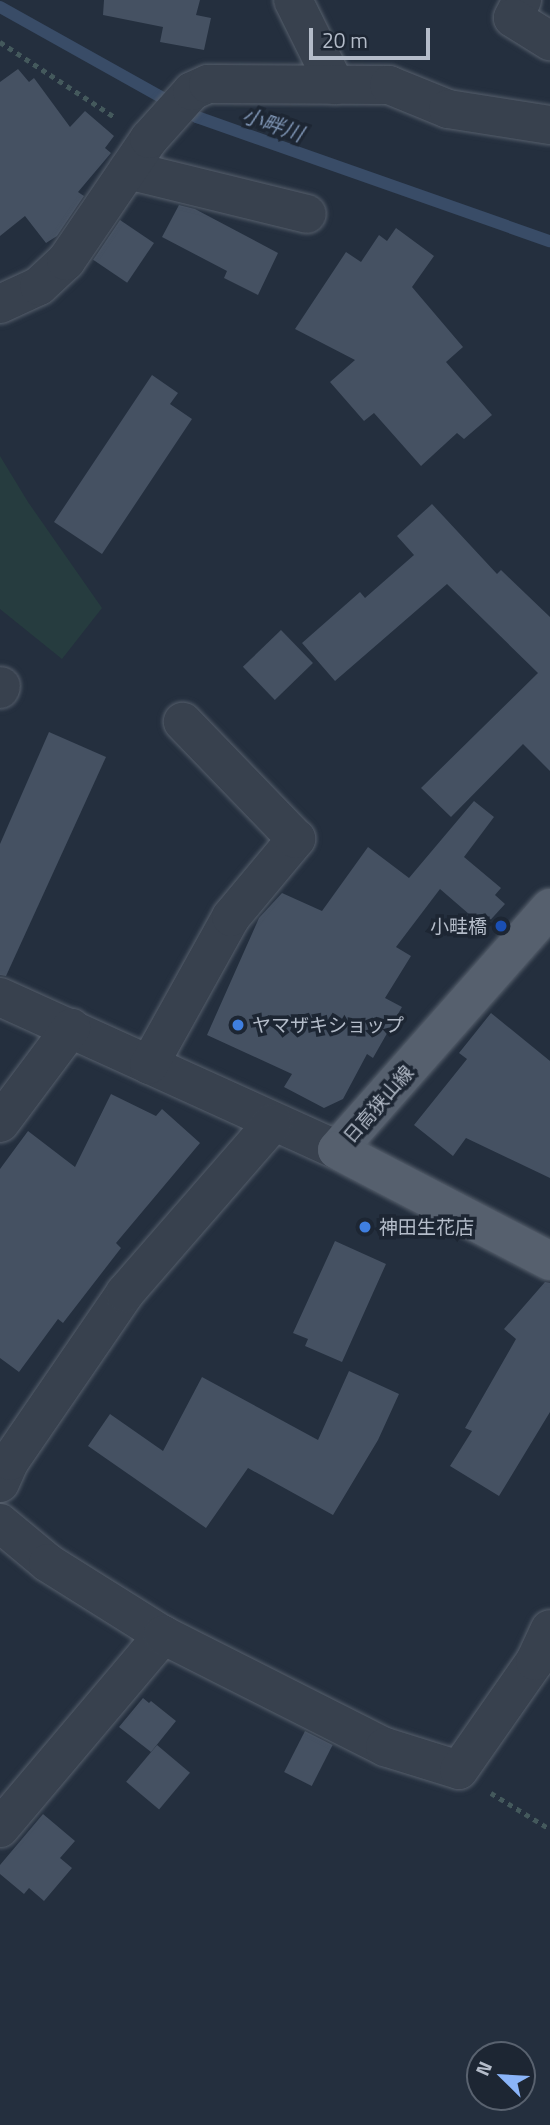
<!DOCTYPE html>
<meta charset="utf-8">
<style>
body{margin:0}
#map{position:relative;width:550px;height:2125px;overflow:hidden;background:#242f3e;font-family:"Titillium Web","Noto Sans JP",sans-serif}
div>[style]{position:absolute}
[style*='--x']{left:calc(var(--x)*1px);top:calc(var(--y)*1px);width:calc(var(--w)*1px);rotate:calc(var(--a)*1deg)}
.green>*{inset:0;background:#263c3f}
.stream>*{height:12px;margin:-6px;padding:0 6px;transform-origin:6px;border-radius:6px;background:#394c67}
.building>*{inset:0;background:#455162;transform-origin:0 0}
.path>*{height:4.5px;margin-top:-2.25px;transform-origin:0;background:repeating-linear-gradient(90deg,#44595c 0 5px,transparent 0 10px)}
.roads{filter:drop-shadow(0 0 2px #565f6c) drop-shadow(0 0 2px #565f6c)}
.minor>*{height:38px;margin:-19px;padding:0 19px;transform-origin:19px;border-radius:19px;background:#38414e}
.major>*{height:38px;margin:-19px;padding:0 19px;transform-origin:19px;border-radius:19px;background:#56606e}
.dots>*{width:19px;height:19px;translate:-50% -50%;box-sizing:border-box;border:4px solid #1d2633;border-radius:50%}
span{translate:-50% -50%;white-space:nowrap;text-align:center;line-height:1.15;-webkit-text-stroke:7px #1d2633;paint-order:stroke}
.poi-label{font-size:19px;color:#b4bcc9}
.right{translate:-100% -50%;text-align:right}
.left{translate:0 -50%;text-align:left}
.street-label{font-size:19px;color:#b4bcc9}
.water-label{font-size:21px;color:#7c92b1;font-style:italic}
.north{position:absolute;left:466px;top:2041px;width:70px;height:70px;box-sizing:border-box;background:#1d2633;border:2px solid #59626f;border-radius:50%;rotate:294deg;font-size:19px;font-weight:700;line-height:28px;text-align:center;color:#b4bcc9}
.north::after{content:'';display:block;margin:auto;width:24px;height:32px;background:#8ab4f8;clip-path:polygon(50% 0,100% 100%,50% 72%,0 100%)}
.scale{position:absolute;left:309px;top:28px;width:121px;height:32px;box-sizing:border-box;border:4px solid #b4bcc9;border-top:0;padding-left:9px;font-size:21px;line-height:24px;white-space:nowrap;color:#b4bcc9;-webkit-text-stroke:5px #1d2633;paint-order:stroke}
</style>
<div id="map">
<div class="green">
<div style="clip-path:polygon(0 456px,28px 502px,102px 608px,62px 659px,0 609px)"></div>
</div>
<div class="stream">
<div style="--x:0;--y:7;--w:226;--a:29.2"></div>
<div style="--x:197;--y:117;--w:374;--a:19.4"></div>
</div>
<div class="building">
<div style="clip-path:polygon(104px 0,200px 0,196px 15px,211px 18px,204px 50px,160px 42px,163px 27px,103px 15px)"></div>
<div style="clip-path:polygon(18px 69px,29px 82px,34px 78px,70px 127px,85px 111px,114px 136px,105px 148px,111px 153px,78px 192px,84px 196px,57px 236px,46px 243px,25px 216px,0 236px,0 82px)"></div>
<div style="clip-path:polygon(179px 205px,195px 209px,278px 253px,258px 295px,224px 278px,227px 271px,162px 237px)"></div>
<div style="left:120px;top:220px;width:41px;height:48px;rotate:34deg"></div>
<div style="clip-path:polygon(396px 228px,434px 256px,412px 287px,463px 347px,446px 362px,492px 415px,464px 439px,457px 433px,421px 466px,374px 413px,364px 421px,330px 382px,355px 360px,295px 329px,346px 252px,361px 262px,379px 235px,387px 241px)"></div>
<div style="clip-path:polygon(152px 375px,178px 393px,170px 404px,192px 419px,102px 554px,54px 522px)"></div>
<div style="clip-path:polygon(432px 504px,497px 574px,501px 570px,550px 617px,550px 771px,523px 744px,451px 817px,421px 788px,538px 673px,447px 584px,335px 681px,302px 643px,360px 592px,365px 598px,414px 555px,397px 536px)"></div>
<div style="left:281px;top:630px;width:46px;height:53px;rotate:46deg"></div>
<div style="clip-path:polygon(49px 732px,106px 757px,6px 976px,0 975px,0 844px)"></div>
<div style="clip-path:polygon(474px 801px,494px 817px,464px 857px,501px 888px,495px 895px,505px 904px,484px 927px,440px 889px,396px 947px,411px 956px,385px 998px,402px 1007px,373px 1058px,367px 1054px,343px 1099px,324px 1108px,284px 1087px,292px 1074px,207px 1035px,259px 918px,282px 893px,322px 911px,368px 847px,409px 878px)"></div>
<div style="clip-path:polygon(491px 1013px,550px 1061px,550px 1178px,466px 1138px,453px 1156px,414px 1125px,467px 1059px,459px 1053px)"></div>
<div style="clip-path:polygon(111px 1094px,156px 1116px,162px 1109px,200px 1143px,116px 1243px,121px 1248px,63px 1323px,58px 1319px,19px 1372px,0 1358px,0 1169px,28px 1131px,75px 1167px)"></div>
<div style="clip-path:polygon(335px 1241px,386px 1264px,342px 1362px,305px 1346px,308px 1339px,293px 1333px)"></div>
<div style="clip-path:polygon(545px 1282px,550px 1283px,550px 1412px,499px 1496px,450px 1466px,472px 1431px,465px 1428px,516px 1339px,504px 1329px)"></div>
<div style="clip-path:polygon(349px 1371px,399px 1394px,378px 1440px,333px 1515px,248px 1468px,206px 1528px,88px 1446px,110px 1414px,163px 1451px,202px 1377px,318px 1440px)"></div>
<div style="clip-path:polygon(143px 1698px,149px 1703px,151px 1701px,176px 1721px,151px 1752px,119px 1727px)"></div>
<div style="left:305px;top:1731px;width:31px;height:46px;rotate:27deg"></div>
<div style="left:157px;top:1745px;width:43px;height:48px;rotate:40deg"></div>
<div style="clip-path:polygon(43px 1814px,75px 1841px,60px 1858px,72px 1868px,44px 1901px,29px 1888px,24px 1894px,0 1874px,0 1865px)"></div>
</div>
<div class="path">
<div style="--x:0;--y:42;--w:139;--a:33.2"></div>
<div style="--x:491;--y:1793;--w:69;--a:31.4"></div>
</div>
<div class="roads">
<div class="minor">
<div style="--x:293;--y:0;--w:95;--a:63.7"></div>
<div style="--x:522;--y:0;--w:20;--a:117"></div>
<div style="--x:513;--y:18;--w:44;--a:31.9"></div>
<div style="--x:128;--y:170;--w:184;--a:13.8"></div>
<div style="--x:0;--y:304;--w:43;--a:-24.8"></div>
<div style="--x:39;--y:286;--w:37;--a:-43"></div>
<div style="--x:66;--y:261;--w:148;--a:-55.8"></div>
<div style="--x:149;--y:139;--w:64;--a:-48.1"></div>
<div style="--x:192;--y:91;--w:17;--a:-24"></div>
<div style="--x:208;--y:84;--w:181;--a:0.3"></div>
<div style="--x:389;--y:85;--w:64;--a:22.1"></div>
<div style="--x:448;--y:109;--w:103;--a:8.9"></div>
<div style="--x:0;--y:689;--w:3;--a:-72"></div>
<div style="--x:0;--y:997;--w:370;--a:24.4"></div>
<div style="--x:149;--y:1065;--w:169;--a:-61"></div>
<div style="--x:231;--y:917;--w:102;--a:-50.2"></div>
<div style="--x:296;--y:839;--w:163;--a:-134"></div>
<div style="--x:0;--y:1123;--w:119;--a:-53.2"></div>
<div style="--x:0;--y:1483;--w:24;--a:-66"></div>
<div style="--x:10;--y:1461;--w:204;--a:-55.6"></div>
<div style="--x:125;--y:1293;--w:225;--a:-49"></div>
<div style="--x:0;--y:1523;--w:62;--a:39.8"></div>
<div style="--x:48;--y:1563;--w:136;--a:32.1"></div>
<div style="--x:0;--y:1828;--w:253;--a:-49.8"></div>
<div style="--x:163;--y:1635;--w:249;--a:26.8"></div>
<div style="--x:385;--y:1747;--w:77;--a:17.3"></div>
<div style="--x:459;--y:1770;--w:133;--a:-55.1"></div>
<div style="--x:535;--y:1661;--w:35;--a:-65"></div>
</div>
<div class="major">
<div style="--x:550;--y:908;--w:322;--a:131.4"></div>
<div style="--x:337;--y:1150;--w:240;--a:27.5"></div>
</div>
</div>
<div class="dots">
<div style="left:501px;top:926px;background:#1a4fb4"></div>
<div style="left:238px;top:1025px;background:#3f7fe0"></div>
<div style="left:365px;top:1227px;background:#3f7fe0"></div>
</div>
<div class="poi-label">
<span class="right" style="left:487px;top:926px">小畦橋</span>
<span class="left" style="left:252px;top:1025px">ヤマザキショップ</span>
<span class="left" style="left:379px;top:1227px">神田生花店</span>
</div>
<div class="street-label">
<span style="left:378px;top:1104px;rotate:-49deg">日高狭山線</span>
</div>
<div class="water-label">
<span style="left:273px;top:124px;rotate:19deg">小畔川</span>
</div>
<div class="north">N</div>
<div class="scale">20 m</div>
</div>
